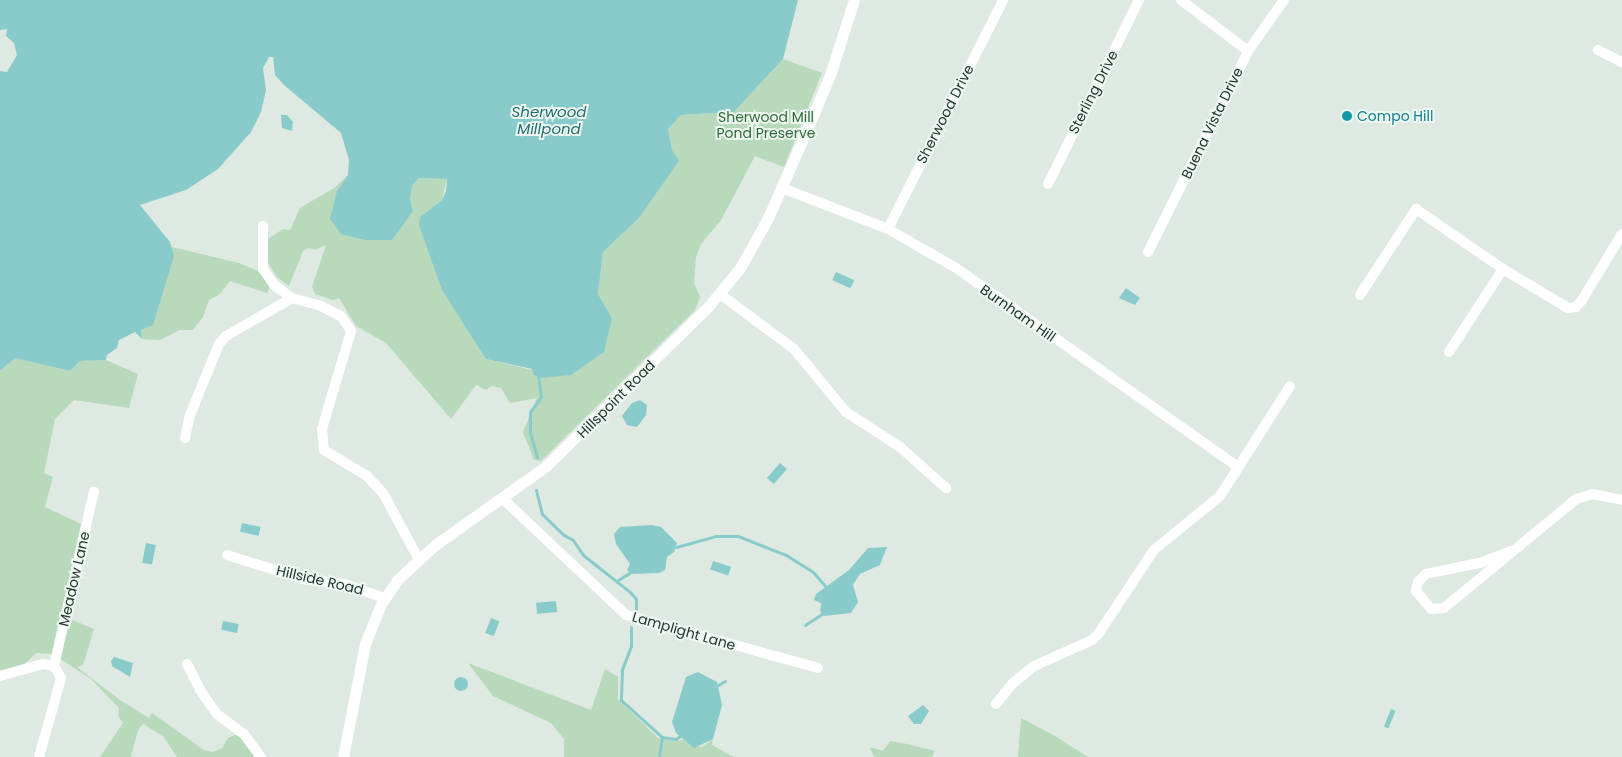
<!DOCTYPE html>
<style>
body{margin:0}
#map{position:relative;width:1622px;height:757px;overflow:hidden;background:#dee9e2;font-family:Poppins,sans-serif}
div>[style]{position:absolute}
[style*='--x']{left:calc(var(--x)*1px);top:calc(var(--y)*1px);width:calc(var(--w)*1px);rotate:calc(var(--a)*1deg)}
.green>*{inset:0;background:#b8d9bb}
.water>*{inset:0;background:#89cbca;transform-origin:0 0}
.round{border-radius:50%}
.stream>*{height:3px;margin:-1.5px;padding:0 1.5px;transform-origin:1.5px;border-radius:1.5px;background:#89cbca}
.minor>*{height:10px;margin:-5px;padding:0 5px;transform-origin:5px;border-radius:5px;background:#fff}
.tertiary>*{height:11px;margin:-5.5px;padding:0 5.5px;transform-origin:5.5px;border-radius:5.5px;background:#fff}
.dots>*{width:14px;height:14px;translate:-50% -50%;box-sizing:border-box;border:2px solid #eef6f0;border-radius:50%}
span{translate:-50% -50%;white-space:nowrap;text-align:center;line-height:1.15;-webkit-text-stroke:4px #eef6f0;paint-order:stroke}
.street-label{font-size:14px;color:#21372d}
.culture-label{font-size:14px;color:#0d838f}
.left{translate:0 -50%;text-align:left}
.park-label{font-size:14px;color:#2e6b3b}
.water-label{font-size:15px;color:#1f6e6e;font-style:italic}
</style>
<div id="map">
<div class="green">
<div style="clip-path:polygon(783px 59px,822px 73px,784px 167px,755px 156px,721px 220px,701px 244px,696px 257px,694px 283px,700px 297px,695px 310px,541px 461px,534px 460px,523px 432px,537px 398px,510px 403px,501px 388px,492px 386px,486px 390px,476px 385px,451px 419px,386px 343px,356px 326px,339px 298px,333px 300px,315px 294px,312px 287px,326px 245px,315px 250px,309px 248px,303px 251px,289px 286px,277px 277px,268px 263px,268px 239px,283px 229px,290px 230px,300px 208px,334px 188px,348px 175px,337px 191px,413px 211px,410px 199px,411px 185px,419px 178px,447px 179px,442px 200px,425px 213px,486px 359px,532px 370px,612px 318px,598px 294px,603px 252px,638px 219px,672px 150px,668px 129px,681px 115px,734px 112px)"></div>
<div style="clip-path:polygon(172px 247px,239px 263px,261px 272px,271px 286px,267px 293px,230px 281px,220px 294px,209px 300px,203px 317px,193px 330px,180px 330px,160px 340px,142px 339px,141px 331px,164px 279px)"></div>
<div style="clip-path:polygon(15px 358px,70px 371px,80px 361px,106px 360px,138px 374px,129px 408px,74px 400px,55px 419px,44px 473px,53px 477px,45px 507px,81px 524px,61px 615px,94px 629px,83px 665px,77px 667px,120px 700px,149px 718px,152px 713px,204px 750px,213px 752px,222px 748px,228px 738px,238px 734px,257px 757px,177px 757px,163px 736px,143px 724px,138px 730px,131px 757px,100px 757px,123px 723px,118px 716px,119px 708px,91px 679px,53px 654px,36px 653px,19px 669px,0 673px,0 371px)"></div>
<div style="clip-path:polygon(468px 663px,591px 710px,605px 669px,618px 677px,618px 699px,658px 738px,676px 741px,686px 739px,689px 744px,702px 747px,713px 739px,712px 745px,734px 757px,564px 757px,564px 739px,551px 723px,493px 696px)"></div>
<div style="clip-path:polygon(1021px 718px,1055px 736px,1088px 757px,1018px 757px)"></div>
<div style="clip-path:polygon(890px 741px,907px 744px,935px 751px,932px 757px,874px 757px,870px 747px,883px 751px)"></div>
</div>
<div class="water">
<div style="clip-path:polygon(0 0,798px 0,783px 59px,734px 112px,681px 115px,668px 129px,672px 150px,679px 161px,638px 219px,603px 252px,598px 294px,612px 318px,604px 352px,571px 375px,541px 378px,534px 375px,532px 369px,486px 359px,442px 290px,419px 225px,420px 217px,442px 200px,446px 191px,447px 179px,419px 178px,412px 185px,410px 199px,413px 211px,392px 240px,365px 240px,341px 234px,330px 219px,337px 191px,348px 175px,349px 160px,341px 133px,284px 85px,275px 75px,273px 57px,269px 57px,263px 68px,266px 90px,261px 112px,251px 132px,218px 169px,186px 190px,140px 205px,170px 242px,174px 256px,153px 325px,141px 330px,142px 339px,135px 332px,119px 340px,117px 348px,107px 355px,106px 360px,80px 361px,70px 371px,15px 358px,0 371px,0 71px,7px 72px,17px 55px,14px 43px,6px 36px,7px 29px,0 30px)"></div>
<div style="clip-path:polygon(281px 115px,287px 115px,293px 122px,292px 131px,282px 128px)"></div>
<div style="left:836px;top:272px;width:20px;height:9px;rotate:24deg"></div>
<div style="clip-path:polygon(1126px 288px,1140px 298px,1135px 305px,1119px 298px)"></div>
<div style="clip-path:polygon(640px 400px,647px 405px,646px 415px,637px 427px,627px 425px,622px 416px,632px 403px)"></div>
<div style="left:780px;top:463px;width:9px;height:20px;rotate:41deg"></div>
<div style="left:242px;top:523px;width:19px;height:9px;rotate:12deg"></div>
<div style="clip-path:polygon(651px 525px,661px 527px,677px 543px,674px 552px,667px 557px,665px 570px,659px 573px,631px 574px,627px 570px,630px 564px,616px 544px,614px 534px,620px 527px)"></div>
<div style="left:146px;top:543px;width:10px;height:20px;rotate:11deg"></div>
<div style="clip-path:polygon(887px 547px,880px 565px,860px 574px,853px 585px,858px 602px,851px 613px,824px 616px,820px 611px,821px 603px,814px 600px,816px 594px,849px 570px,868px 548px)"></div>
<div style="left:713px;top:561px;width:19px;height:9px;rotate:18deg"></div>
<div style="left:556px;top:601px;width:11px;height:20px;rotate:85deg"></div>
<div style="left:491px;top:618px;width:9px;height:16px;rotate:21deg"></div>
<div style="left:223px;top:621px;width:16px;height:9px;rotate:11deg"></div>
<div style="clip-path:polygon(114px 657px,133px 663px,130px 677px,112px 666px,111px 661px)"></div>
<div style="clip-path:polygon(698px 672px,717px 682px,722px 705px,713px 739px,694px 748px,676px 733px,672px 722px,686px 677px)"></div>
<div class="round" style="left:454px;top:677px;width:14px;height:14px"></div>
<div style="clip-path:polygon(923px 705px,929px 711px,921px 724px,914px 724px,908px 716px)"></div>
<div style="left:1391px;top:709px;width:5px;height:19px;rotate:22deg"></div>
</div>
<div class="stream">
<div style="--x:537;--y:457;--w:25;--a:-106"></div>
<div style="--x:530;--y:433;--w:21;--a:-90"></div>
<div style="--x:530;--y:412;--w:19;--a:-54"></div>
<div style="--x:541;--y:397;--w:21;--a:-98"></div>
<div style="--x:536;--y:490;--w:25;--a:76"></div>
<div style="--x:542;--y:514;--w:30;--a:44"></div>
<div style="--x:564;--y:535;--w:10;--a:29"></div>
<div style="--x:573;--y:540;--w:18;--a:56"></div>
<div style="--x:583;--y:555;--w:60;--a:38.2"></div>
<div style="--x:630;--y:592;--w:9;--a:49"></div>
<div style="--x:636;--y:599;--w:11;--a:90"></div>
<div style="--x:676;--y:547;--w:41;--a:-15.4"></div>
<div style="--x:716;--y:536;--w:22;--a:0"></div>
<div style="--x:738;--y:536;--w:52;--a:21.6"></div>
<div style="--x:786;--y:555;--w:32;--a:32"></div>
<div style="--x:813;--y:572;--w:18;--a:49"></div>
<div style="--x:618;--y:580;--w:13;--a:-32"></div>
<div style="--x:805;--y:625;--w:20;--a:-33"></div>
<div style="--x:631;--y:627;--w:19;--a:90"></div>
<div style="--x:631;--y:646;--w:26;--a:111"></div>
<div style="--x:622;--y:670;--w:30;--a:92"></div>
<div style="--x:621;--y:700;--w:55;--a:42.1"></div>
<div style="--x:662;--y:737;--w:20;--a:99"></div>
<div style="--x:718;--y:685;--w:8;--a:-30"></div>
<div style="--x:662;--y:737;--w:14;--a:8"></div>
<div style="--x:676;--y:739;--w:5;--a:-37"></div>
</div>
<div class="minor">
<div style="--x:1181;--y:0;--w:84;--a:37.3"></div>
<div style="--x:1598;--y:50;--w:27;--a:27"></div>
<div style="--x:1048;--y:184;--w:205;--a:-63.7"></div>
<div style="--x:782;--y:188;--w:114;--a:21.1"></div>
<div style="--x:888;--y:229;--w:78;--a:29.8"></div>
<div style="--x:956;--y:268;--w:345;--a:35.2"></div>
<div style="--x:263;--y:226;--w:43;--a:90"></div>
<div style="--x:263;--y:269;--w:19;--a:55"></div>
<div style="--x:274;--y:285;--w:22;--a:36"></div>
<div style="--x:292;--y:298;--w:30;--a:15"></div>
<div style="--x:321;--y:306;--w:22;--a:27"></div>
<div style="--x:341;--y:316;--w:18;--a:56"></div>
<div style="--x:351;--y:331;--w:102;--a:106.5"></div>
<div style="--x:322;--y:429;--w:21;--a:85"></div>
<div style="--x:324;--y:450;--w:50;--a:31.2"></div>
<div style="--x:367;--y:476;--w:23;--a:47"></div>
<div style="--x:383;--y:493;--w:74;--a:61.7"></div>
<div style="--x:888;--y:229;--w:256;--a:-63.3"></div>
<div style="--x:1148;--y:252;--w:225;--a:-63.5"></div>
<div style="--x:1248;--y:51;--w:62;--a:-54.8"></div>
<div style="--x:720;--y:294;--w:92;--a:36.6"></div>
<div style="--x:794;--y:349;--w:82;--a:50.5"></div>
<div style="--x:846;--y:412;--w:64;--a:32.9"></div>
<div style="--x:900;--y:447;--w:62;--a:41.7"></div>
<div style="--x:1360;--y:295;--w:103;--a:-56.9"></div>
<div style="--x:1416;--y:209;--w:106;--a:34.6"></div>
<div style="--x:1503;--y:269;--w:76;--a:31"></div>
<div style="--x:1568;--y:308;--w:8;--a:-7"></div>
<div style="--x:1576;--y:307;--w:9;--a:-49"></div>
<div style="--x:1582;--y:300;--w:77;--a:-58.8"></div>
<div style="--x:1449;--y:352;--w:99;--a:-57"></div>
<div style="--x:185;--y:438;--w:24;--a:-78"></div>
<div style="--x:190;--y:415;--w:77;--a:-67.8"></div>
<div style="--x:219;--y:344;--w:11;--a:-49"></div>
<div style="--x:226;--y:336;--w:76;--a:-29.9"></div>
<div style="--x:503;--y:499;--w:169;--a:43.3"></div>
<div style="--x:626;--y:615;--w:199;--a:15.4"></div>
<div style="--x:1511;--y:551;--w:34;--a:159"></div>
<div style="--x:1479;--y:563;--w:54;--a:168.3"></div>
<div style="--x:1426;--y:574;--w:11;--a:135"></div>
<div style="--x:1418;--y:582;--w:9;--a:103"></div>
<div style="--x:1416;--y:591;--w:23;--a:50"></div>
<div style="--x:1431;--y:609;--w:13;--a:-4"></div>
<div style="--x:1444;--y:608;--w:171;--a:-39.5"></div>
<div style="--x:1576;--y:499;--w:17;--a:-17"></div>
<div style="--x:1592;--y:494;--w:31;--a:11"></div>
<div style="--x:227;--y:555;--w:80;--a:17.5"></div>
<div style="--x:303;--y:579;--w:41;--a:7"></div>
<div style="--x:344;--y:584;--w:43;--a:18.9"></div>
<div style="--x:187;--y:664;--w:29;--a:63"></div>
<div style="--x:200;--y:690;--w:29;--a:55"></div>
<div style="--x:217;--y:714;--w:34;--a:37"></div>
<div style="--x:244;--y:734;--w:29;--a:54"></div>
<div style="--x:54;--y:666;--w:179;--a:-77.1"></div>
<div style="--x:0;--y:676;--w:45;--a:-15.6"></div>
<div style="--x:43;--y:664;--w:11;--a:10"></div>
<div style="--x:996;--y:704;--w:27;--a:-51"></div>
<div style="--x:1013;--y:683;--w:27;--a:-39"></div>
<div style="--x:1034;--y:666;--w:64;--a:-24.1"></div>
<div style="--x:1092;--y:640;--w:10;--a:-45"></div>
<div style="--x:1099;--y:633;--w:100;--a:-56.5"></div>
<div style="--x:1154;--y:550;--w:85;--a:-39.3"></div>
<div style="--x:1220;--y:496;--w:130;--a:-57.5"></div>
<div style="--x:39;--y:757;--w:82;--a:-74.4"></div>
<div style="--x:61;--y:678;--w:14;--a:-120"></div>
</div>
<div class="tertiary">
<div style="--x:343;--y:757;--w:115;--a:-79"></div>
<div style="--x:365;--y:644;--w:43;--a:-68.2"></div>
<div style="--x:381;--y:604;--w:29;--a:-56"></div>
<div style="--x:397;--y:580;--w:52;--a:-42.6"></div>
<div style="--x:435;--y:545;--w:136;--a:-35.4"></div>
<div style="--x:546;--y:466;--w:227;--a:-44.5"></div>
<div style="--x:708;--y:307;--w:50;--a:-50.6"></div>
<div style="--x:740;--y:268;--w:57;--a:-60.8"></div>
<div style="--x:768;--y:218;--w:115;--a:-66.3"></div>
<div style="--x:814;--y:113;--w:41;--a:-67.2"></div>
<div style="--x:830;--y:75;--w:79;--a:-72.3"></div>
</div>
<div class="dots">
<div style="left:1347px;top:116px;background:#0f9aa8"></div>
</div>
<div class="street-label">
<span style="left:1093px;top:92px;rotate:-63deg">Sterling Drive</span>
<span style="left:945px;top:114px;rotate:-63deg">Sherwood Drive</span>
<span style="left:1212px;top:123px;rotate:-64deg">Buena Vista Drive</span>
<span style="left:1018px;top:313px;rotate:35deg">Burnham Hill</span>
<span style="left:616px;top:399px;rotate:-45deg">Hillspoint Road</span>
<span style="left:74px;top:579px;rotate:-77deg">Meadow Lane</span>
<span style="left:320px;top:580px;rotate:13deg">Hillside Road</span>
<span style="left:684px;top:631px;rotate:16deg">Lamplight Lane</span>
</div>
<div class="culture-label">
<span class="left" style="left:1357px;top:116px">Compo Hill</span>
</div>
<div class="park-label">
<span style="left:766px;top:125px">Sherwood Mill<br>Pond Preserve</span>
</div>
<div class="water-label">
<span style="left:549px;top:120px">Sherwood<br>Millpond</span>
</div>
</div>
